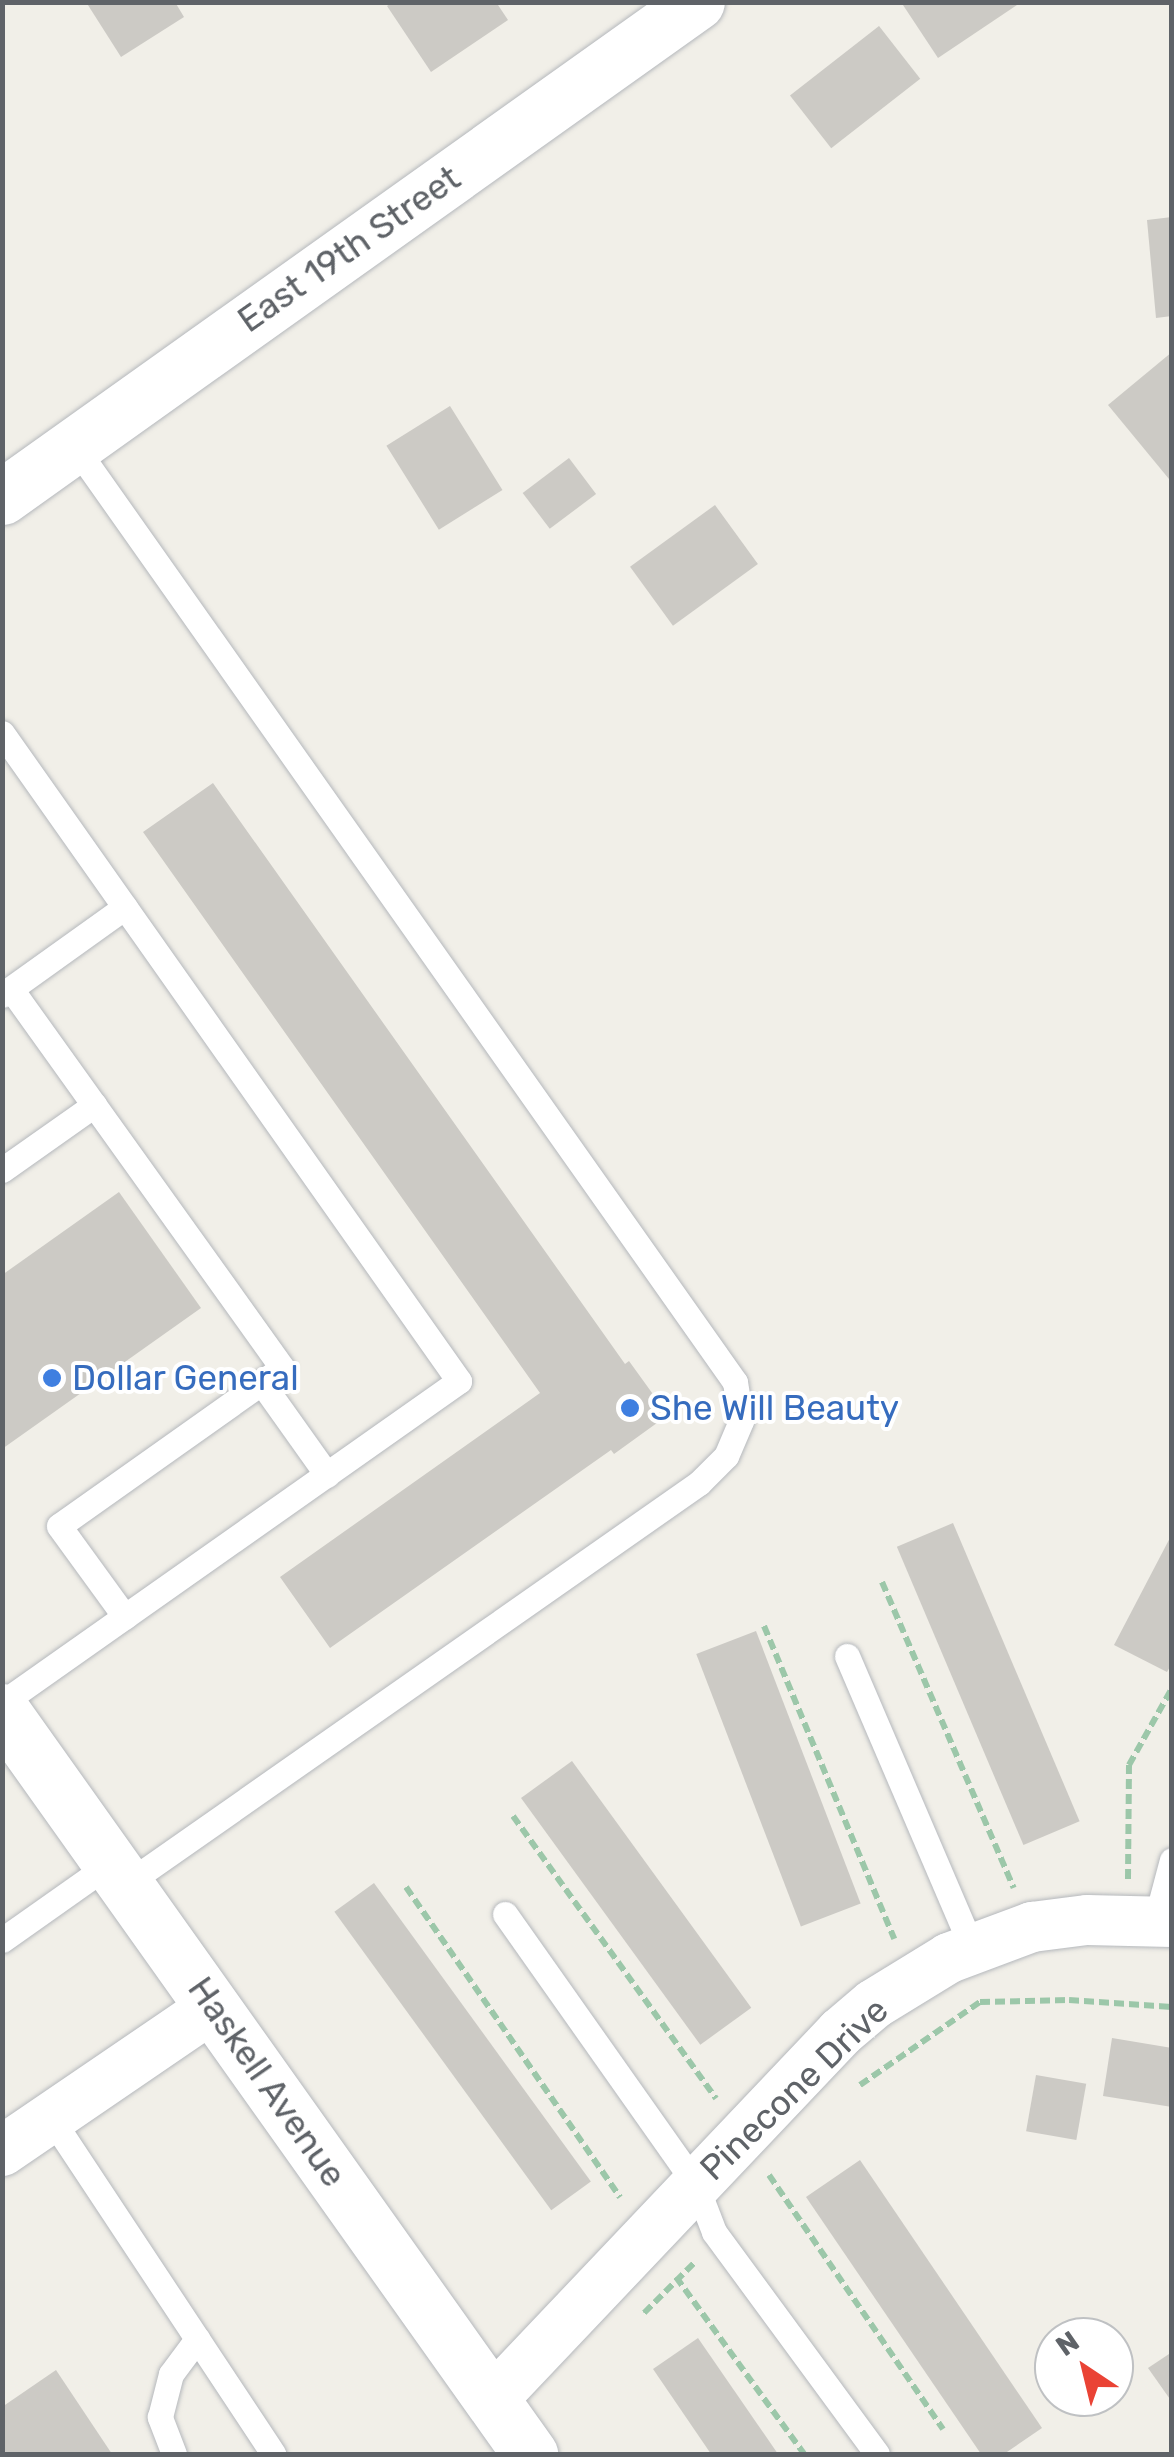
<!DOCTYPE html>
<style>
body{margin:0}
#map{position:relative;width:1174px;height:2457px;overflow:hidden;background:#f1efe8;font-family:Rubik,sans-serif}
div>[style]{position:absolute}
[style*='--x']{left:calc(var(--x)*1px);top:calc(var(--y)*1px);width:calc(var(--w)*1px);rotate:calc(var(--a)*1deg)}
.building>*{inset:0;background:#cccac5;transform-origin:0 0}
.path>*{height:6px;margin-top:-3px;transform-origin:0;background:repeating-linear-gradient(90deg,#9cc7a9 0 10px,transparent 0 15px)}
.roads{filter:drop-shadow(0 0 2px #b5b8bc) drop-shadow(0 0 2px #b5b8bc)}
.lane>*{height:25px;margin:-12.5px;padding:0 12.5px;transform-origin:12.5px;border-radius:12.5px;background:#fff}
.street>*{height:50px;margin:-25px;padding:0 25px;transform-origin:25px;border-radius:25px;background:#fff}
.secondary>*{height:55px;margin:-27.5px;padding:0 27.5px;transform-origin:27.5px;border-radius:27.5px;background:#fff}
.dots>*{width:28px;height:28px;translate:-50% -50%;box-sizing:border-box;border:5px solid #fff;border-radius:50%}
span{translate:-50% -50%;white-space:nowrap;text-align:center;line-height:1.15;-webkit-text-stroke:8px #fff;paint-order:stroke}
.street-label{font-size:35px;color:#5f6368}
.shop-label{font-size:35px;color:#366cbe}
.left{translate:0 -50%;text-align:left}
.frame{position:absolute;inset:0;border:5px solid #5f6368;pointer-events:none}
.north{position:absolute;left:1034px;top:2317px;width:100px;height:100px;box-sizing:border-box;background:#fff;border:2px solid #bfc1c3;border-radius:50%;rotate:325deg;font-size:28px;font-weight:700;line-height:40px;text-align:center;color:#5f6368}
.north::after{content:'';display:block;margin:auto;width:35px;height:45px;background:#ea4335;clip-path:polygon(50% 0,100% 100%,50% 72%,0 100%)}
</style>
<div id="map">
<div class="building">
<div style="clip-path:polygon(86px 2px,175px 2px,184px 17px,121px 57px)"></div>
<div style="clip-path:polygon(393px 2px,496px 2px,508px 20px,431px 72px,387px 6px)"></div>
<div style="clip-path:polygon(901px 2px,1016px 2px,1017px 5px,938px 58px)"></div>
<div style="left:879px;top:26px;width:67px;height:113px;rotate:52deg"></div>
<div style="clip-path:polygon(1172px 217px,1172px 316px,1156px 318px,1147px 220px)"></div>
<div style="clip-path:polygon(1172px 352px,1172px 477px,1169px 479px,1108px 405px)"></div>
<div style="left:450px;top:406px;width:99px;height:75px;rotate:58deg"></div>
<div style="left:569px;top:458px;width:45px;height:58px;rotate:53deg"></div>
<div style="left:715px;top:505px;width:73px;height:105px;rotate:54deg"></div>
<div style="clip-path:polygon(213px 783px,625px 1364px,629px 1361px,668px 1415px,614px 1454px,611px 1450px,330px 1648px,280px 1577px,540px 1393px,143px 832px)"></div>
<div style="clip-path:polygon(119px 1192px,201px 1308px,2px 1449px,2px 1275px)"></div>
<div style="left:953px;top:1523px;width:324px;height:61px;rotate:67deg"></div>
<div style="clip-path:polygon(1172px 1534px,1172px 1663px,1167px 1672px,1114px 1645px)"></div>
<div style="left:756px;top:1631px;width:292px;height:64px;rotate:69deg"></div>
<div style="left:572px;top:1761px;width:305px;height:63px;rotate:54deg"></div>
<div style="left:374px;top:1883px;width:369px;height:49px;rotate:54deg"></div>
<div style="clip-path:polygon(1112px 2038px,1172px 2048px,1172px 2107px,1103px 2096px)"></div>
<div style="left:1036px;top:2075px;width:51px;height:57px;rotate:10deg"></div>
<div style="clip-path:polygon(860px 2160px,1042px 2428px,1004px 2454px,981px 2454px,806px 2197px)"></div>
<div style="clip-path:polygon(698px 2338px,778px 2454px,711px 2454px,653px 2369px)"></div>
<div style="clip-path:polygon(1172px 2352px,1172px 2402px,1148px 2368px)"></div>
<div style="clip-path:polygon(56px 2370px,112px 2454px,2px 2454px,2px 2407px)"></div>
</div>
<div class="path">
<div style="--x:882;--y:1582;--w:333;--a:66.7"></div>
<div style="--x:764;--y:1626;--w:339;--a:67.4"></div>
<div style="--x:513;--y:1816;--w:348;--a:54.3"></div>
<div style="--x:1128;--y:1879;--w:114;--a:-89.5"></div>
<div style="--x:1129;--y:1765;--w:88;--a:-60.8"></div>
<div style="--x:406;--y:1887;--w:377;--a:55.4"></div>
<div style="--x:860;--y:2085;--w:146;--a:-34.7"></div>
<div style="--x:980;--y:2002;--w:89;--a:-1.3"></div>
<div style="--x:1069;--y:2000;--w:103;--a:3.9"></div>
<div style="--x:769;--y:2175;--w:308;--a:55.6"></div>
<div style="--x:676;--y:2277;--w:218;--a:54.1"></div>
<div style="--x:644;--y:2313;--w:72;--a:-45"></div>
</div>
<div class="roads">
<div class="lane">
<div style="--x:73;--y:444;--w:1148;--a:54.79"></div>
<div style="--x:735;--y:1382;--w:39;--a:81"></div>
<div style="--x:741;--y:1421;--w:38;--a:113"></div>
<div style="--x:726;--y:1456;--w:38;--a:135"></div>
<div style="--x:699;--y:1483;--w:699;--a:145.01"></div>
<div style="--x:2;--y:733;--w:793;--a:54.81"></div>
<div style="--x:459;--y:1381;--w:559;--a:144.83"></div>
<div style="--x:11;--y:989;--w:466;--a:54.4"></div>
<div style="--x:282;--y:1368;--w:273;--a:144.7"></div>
<div style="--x:59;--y:1526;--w:112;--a:54"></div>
<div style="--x:2;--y:995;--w:151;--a:-35.6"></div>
<div style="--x:2;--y:1170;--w:113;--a:-35.2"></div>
<div style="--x:261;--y:1382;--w:114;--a:54.6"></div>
<div style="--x:847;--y:1656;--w:318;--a:66.8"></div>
<div style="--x:505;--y:1914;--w:332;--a:54.8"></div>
<div style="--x:696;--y:2185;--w:50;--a:69"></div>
<div style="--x:714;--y:2232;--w:275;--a:53.7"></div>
<div style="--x:1156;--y:1920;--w:62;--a:-75.1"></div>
<div style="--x:2;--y:1940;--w:133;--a:-35.2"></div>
<div style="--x:51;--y:2118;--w:403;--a:56.5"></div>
<div style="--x:174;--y:2454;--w:40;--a:-111"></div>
<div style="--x:160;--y:2417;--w:44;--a:-75.7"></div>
<div style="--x:171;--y:2374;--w:44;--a:-53.4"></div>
</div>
<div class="street">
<div style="--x:2;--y:2151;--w:255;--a:-34.3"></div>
<div style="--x:492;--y:2400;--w:507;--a:-46.52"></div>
<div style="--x:841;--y:2032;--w:43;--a:-40.3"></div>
<div style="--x:874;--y:2004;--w:88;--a:-31.5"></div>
<div style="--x:949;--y:1958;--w:89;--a:-20.5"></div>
<div style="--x:1032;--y:1927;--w:55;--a:-7.3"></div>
<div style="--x:1087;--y:1920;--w:85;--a:1.3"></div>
</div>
<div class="secondary">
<div style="--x:2;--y:497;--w:853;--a:-35.46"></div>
<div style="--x:2;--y:1711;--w:912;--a:54.6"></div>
</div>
</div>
<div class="dots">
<div style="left:52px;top:1378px;background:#3f7fe0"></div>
<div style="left:630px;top:1408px;background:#3f7fe0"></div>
</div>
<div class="street-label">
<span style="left:349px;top:249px;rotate:-35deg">East 19th Street</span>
<span style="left:267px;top:2082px;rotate:55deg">Haskell Avenue</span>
<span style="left:794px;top:2089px;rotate:-44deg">Pinecone Drive</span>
</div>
<div class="shop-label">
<span class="left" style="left:72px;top:1378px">Dollar General</span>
<span class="left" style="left:650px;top:1408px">She Will Beauty</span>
</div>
<div class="frame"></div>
<div class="north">N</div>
</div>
